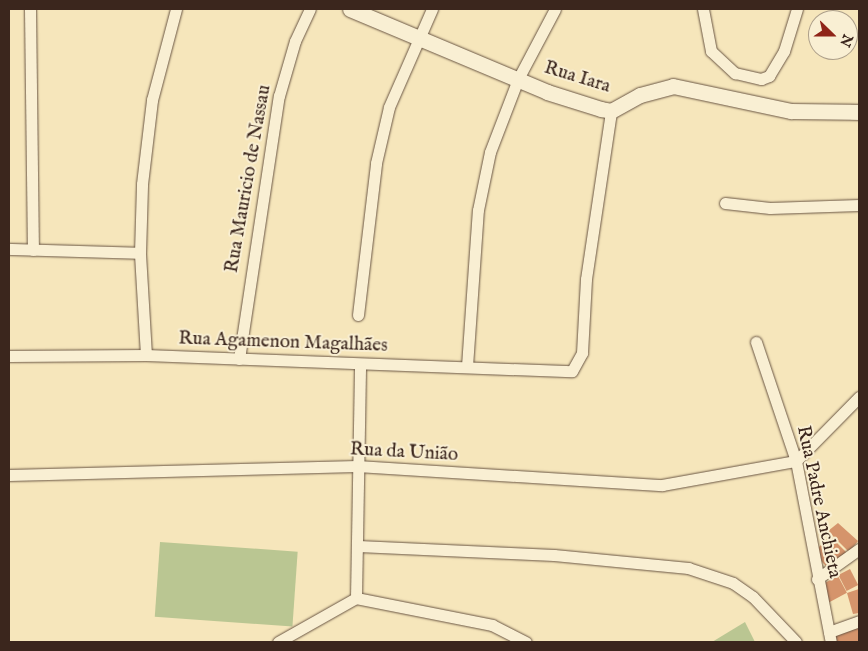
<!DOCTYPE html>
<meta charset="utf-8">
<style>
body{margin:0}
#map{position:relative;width:868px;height:651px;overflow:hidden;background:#f6e6bb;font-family:"IM FELL English",serif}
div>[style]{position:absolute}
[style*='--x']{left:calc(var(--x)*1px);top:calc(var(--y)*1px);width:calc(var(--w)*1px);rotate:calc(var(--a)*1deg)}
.green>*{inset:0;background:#bac692;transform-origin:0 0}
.building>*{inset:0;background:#d5946b;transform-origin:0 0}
.roads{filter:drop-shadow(0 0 1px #6a5644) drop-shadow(0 0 1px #6a5644)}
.minor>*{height:11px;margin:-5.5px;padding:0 5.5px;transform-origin:5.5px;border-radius:5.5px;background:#f9efd3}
.tertiary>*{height:15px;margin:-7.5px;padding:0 7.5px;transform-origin:7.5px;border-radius:7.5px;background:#f9efd3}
span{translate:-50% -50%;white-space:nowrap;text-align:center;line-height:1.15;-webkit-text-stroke:4px #f9efd3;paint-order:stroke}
.street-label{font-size:19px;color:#3b261d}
.frame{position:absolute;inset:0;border:10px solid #3b261d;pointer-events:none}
.north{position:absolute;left:808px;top:10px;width:50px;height:50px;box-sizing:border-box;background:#f9efd3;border:1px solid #ad9f8a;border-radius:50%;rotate:112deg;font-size:14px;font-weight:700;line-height:20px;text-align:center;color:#3b261d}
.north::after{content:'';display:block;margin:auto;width:18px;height:22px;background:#8f2418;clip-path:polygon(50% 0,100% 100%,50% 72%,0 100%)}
</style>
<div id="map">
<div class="green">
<div style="left:160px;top:542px;width:138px;height:75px;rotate:4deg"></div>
<div style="clip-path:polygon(745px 622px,755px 642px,712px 642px)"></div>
</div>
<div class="building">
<div style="clip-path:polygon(838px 523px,858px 541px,849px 552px,828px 531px)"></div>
<div style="left:830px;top:536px;width:24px;height:24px;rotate:45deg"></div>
<div style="left:850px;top:569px;width:18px;height:13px;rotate:63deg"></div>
<div style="left:838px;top:576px;width:19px;height:21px;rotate:62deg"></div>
<div style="clip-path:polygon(859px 589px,859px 613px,853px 614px,847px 593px)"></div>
<div style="clip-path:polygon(859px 628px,859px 642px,837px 642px,835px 632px)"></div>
</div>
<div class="roads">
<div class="minor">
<div style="--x:30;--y:9;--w:241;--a:89.3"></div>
<div style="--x:703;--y:9;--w:43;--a:79.2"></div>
<div style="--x:711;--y:51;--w:33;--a:43"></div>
<div style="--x:735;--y:73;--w:27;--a:13"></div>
<div style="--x:761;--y:79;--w:9;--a:-21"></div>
<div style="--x:769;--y:76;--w:29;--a:-59"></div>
<div style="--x:784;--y:51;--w:44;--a:-72.8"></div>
<div style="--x:725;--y:203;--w:45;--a:6.3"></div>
<div style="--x:770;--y:208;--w:89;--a:-1.9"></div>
<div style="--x:9;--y:249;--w:131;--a:1.7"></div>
<div style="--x:358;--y:315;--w:153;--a:-83.2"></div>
<div style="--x:376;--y:163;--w:57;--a:-76.9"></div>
<div style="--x:389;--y:107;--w:107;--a:-66.3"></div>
<div style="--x:756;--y:342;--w:126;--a:71.4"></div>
<div style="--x:796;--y:461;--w:184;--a:79.1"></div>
<div style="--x:146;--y:355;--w:102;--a:-93.4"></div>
<div style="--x:140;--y:253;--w:69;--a:-88.3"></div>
<div style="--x:142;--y:184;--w:85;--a:-83.2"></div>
<div style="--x:152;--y:100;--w:94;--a:-75.2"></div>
<div style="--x:9;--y:356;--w:137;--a:-0.4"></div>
<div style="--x:146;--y:355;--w:426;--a:2.2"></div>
<div style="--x:572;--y:371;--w:21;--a:-61"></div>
<div style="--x:582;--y:353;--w:74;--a:-86.9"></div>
<div style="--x:586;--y:279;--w:170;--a:-81.5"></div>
<div style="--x:239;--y:359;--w:266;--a:-81.4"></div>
<div style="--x:279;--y:96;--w:57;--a:-73.8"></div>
<div style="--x:295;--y:41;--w:35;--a:-65"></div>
<div style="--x:467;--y:366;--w:156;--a:-86"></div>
<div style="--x:478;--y:210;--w:59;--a:-78.3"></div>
<div style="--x:490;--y:152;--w:78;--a:-69"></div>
<div style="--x:518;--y:79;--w:79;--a:-62.1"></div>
<div style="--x:796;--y:461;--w:90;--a:-45.5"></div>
<div style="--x:9;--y:475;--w:348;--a:-1.5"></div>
<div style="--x:357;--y:466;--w:306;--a:3.6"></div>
<div style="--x:662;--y:485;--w:136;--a:-10.2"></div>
<div style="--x:358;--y:546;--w:196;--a:2.6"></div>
<div style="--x:554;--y:555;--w:135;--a:5.5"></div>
<div style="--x:688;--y:568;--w:47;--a:18.4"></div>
<div style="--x:733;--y:583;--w:24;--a:35"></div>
<div style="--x:753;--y:597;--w:62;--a:46.3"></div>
<div style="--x:817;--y:579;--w:52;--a:-35.5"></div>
<div style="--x:356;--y:598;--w:234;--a:-89"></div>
<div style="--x:356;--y:598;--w:139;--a:11.2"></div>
<div style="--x:492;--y:625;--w:38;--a:27"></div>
<div style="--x:829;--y:632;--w:32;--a:-20"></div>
<div style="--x:278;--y:642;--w:90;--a:-29.4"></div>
</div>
<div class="tertiary">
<div style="--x:350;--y:9;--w:214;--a:22.8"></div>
<div style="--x:547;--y:92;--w:57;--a:17.5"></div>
<div style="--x:601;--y:109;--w:10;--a:11"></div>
<div style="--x:611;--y:111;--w:33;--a:-29"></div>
<div style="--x:640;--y:95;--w:34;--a:-15"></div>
<div style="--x:673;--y:86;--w:121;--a:12"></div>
<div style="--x:791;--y:111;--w:68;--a:0.8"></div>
</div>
</div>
<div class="street-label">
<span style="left:577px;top:78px;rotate:17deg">Rua Iara</span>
<span style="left:249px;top:179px;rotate:-80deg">Rua Mauricio de Nassau</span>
<span style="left:283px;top:343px;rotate:2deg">Rua Agamenon Magalhães</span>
<span style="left:404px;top:453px;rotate:3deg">Rua da União</span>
<span style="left:818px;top:502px;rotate:78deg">Rua Padre Anchieta</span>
</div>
<div class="frame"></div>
<div class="north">N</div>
</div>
